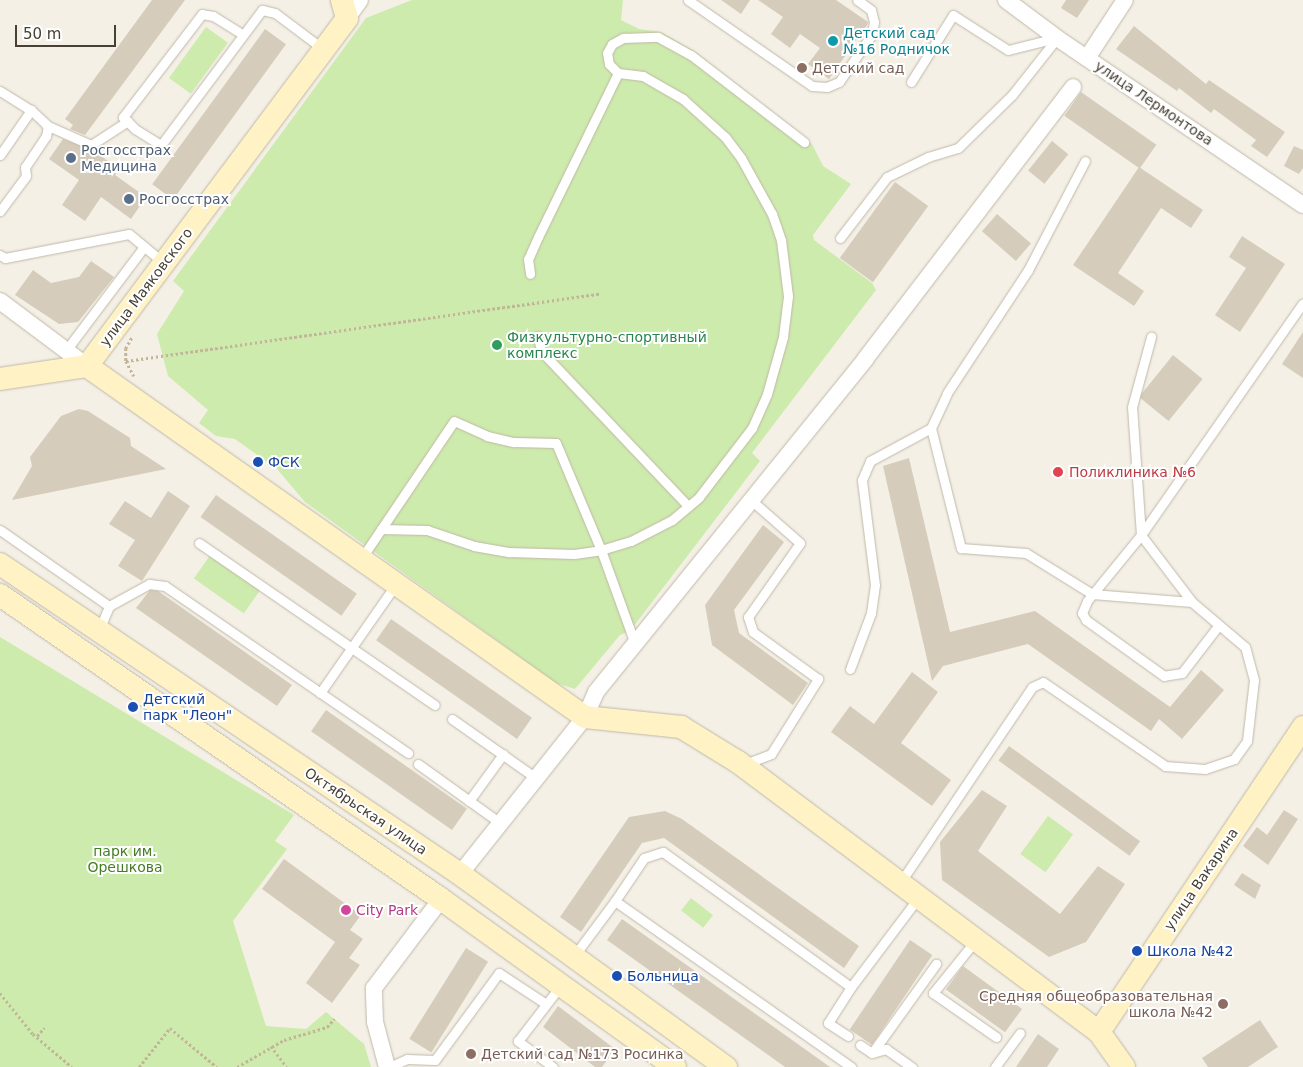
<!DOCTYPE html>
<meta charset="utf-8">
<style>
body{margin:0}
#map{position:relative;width:1303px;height:1067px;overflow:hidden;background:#f4f0e6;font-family:"DejaVu Sans",sans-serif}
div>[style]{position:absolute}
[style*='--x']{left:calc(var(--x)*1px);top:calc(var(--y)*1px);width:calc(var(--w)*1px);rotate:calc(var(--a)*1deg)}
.green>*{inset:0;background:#cdebac;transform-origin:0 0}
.building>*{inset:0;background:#d6ccbb;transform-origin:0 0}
.path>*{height:2.5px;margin-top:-1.25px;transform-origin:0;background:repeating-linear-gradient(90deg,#c3b598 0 2.5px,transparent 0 5px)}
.roads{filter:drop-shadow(0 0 1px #c0b8a8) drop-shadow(0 0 1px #c0b8a8)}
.lane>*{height:9px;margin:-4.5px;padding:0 4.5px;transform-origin:4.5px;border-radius:4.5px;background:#fff}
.street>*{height:16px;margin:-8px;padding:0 8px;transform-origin:8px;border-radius:8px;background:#fff}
.secondary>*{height:22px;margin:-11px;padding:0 11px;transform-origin:11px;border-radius:11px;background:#fff3c5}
.dots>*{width:14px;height:14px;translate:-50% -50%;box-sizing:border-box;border:2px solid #fff;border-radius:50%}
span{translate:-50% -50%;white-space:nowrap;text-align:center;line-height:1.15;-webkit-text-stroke:4px #fff;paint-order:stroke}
.culture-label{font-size:14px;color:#0d838f}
.left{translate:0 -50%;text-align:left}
.education-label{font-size:14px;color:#785e54}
.right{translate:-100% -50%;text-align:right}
.street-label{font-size:14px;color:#474135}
.service-label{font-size:14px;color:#4e5e75}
.leisure-label{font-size:14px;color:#27864d}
.transit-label{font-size:14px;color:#164399}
.health-label{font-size:14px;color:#be3a42}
.park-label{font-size:14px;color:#437d24}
.hotel-label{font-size:14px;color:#b23c85}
.scale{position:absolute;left:15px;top:25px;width:101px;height:22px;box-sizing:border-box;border:2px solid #474135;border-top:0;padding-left:6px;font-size:15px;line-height:18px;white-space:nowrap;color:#474135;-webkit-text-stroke:4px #fff;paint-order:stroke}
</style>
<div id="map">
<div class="green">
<div style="clip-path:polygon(412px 0,623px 0,621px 20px,639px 29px,661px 32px,694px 51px,812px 144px,823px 166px,851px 184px,813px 235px,814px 240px,872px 283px,876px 290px,752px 453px,760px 461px,630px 631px,620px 635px,575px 689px,556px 683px,305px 502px,277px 469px,235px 439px,216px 436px,199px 423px,208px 410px,168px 376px,157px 334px,184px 291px,173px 281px,366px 18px)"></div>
<div style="left:206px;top:27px;width:27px;height:63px;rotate:36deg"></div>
<div style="left:211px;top:554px;width:61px;height:30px;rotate:35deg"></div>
<div style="clip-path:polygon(0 637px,294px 815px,275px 841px,287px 849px,233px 921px,266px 1026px,306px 1029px,326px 1012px,364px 1044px,371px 1067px,0 1067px)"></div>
<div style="left:1048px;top:816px;width:31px;height:47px;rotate:36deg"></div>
<div style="left:691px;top:898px;width:28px;height:16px;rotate:38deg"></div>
</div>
<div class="building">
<div style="clip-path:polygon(152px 0,185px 0,85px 135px,70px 129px,73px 125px,65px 119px)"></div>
<div style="clip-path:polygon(721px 0,750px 0,741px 14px)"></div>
<div style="clip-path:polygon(758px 0,836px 0,868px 22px,867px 25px,829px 79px,808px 64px,820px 48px,800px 34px,790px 48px,771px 34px,783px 17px)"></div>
<div style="clip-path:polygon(1066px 0,1089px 0,1077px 18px,1061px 8px)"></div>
<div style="clip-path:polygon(1134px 26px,1206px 84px,1209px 80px,1285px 132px,1267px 157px,1251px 146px,1256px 140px,1214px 109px,1211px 113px,1179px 88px,1177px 91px,1116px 49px)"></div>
<div style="left:265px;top:29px;width:26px;height:192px;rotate:36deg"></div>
<div style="left:1081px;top:92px;width:92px;height:29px;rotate:35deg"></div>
<div style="clip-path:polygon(63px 139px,94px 151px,119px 169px,115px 175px,146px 197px,131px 219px,101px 197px,85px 221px,62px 205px,79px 180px,49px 159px)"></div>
<div style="left:1052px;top:141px;width:21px;height:38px;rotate:39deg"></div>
<div style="clip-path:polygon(1294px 146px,1303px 150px,1303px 168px,1299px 174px,1284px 166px)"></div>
<div style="clip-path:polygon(1139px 167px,1203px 210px,1191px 228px,1161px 208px,1118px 273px,1144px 291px,1134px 306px,1073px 265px)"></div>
<div style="left:895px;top:182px;width:41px;height:94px;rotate:36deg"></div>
<div style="left:997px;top:214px;width:45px;height:23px;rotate:41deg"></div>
<div style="clip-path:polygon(1242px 236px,1285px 264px,1240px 332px,1215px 315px,1246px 268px,1229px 257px)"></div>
<div style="clip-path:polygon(91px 261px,114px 277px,78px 322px,59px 324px,15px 295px,33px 270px,51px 283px,79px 277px)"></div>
<div style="clip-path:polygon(1303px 332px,1303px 378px,1282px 364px)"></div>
<div style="left:1173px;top:355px;width:38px;height:54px;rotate:39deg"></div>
<div style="clip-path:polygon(79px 409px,88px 411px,130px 438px,131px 446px,166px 469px,12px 500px,32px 466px,30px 457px,61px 416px)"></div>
<div style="clip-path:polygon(909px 458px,950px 632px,1035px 611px,1170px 707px,1201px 670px,1224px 690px,1182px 739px,1159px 719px,1151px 731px,1028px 644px,943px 666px,932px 681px,883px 466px)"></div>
<div style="clip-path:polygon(168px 491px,190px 506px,142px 581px,118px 566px,135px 540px,109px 524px,125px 501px,151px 518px)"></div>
<div style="left:216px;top:495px;width:172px;height:27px;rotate:35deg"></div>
<div style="clip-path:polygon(763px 525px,784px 542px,734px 610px,739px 633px,808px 683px,793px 705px,712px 645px,705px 605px)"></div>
<div style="clip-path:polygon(150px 590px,158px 591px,292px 685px,277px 706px,136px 608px)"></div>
<div style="left:391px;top:619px;width:172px;height:26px;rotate:35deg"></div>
<div style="clip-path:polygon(912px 672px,938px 692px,901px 743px,951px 780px,932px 806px,831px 732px,850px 706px,874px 724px)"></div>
<div style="left:326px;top:710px;width:172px;height:26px;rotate:35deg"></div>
<div style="left:1009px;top:746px;width:162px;height:18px;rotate:36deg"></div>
<div style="clip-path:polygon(982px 790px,1007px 806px,978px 851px,1060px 914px,1098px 866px,1125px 884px,1086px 942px,1049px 957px,942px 880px,940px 842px)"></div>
<div style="clip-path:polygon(1284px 810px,1298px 819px,1268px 865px,1243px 846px,1257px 827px,1267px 835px)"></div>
<div style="clip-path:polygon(665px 811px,682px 819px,859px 946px,844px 968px,664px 838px,642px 843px,581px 932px,560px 917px,629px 817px)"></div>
<div style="clip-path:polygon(284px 859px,361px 915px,350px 930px,363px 939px,349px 958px,360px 965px,332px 1003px,306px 983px,335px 942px,262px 889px)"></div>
<div style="clip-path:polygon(1242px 873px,1261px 885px,1255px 899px,1234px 885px)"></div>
<div style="clip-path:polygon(622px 919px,830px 1067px,785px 1067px,607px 940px)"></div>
<div style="left:910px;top:940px;width:27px;height:108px;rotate:34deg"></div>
<div style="left:466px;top:948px;width:26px;height:107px;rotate:32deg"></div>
<div style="left:963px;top:966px;width:73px;height:29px;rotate:36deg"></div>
<div style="clip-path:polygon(558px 1006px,615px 1049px,602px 1067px,595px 1067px,543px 1027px)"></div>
<div style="clip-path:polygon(1260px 1020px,1278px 1047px,1248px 1067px,1208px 1067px,1202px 1058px)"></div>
<div style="clip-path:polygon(1038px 1034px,1059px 1049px,1047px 1067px,1016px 1067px)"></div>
</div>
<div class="path">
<div style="--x:132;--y:338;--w:12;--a:121"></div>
<div style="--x:126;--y:348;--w:13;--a:90"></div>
<div style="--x:126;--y:361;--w:17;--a:62"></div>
<div style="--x:126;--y:361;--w:478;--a:-8.1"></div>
<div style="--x:0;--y:993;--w:53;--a:51.2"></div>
<div style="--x:33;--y:1034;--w:51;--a:40.2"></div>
<div style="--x:37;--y:1036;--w:11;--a:-49"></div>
<div style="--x:271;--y:1046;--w:26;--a:53"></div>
<div style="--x:139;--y:1067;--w:50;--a:-51.5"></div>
<div style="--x:170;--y:1028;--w:61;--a:39.7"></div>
<div style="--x:237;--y:1067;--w:54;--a:-29.9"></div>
<div style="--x:284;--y:1040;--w:45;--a:-16.8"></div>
<div style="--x:327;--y:1027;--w:11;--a:-49"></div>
</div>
<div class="roads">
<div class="lane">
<div style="--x:688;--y:0;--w:151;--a:34.7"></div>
<div style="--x:812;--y:86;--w:15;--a:4"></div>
<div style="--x:827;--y:87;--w:13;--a:-23"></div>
<div style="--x:839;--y:82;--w:58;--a:-55.5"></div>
<div style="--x:872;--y:34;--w:12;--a:-81"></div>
<div style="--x:874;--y:22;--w:12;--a:-104"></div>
<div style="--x:871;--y:10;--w:17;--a:-144"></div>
<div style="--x:242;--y:34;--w:34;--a:-148"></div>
<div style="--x:213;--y:16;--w:11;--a:-170"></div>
<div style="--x:202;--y:14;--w:130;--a:127.5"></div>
<div style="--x:123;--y:117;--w:17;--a:45"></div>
<div style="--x:135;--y:129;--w:31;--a:32"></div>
<div style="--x:161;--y:145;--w:169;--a:-53.2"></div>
<div style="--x:262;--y:10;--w:13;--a:13"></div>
<div style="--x:275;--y:13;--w:60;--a:36.9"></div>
<div style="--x:618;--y:73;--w:13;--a:-135"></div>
<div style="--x:609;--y:64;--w:11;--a:-100"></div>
<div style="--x:607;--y:53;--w:10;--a:-61"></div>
<div style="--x:612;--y:44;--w:13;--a:-29"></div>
<div style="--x:623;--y:38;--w:35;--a:-2"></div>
<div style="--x:658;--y:37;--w:38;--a:29"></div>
<div style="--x:691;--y:55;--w:143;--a:37.6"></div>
<div style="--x:911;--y:82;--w:79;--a:-57.9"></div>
<div style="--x:953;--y:15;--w:65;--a:32.5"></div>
<div style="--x:1008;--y:50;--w:49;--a:-14"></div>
<div style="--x:0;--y:91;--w:36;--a:32"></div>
<div style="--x:46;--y:125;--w:49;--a:24"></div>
<div style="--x:91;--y:145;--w:44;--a:-33"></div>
<div style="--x:0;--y:155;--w:55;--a:-55.4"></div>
<div style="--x:31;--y:110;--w:23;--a:43"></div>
<div style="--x:48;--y:126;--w:10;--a:101"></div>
<div style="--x:46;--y:136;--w:37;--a:124"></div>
<div style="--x:25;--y:167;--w:9;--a:84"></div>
<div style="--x:26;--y:176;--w:44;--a:126.6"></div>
<div style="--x:840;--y:238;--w:77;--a:-52.4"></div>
<div style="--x:887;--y:177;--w:46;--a:-26"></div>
<div style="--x:928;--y:157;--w:31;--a:-17"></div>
<div style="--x:958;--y:148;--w:76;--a:-44.5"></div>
<div style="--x:1012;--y:95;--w:73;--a:-51.7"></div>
<div style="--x:0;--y:255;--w:6;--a:31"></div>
<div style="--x:5;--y:258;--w:126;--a:-11"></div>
<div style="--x:129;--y:234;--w:45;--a:39.6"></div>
<div style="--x:538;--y:336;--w:15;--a:79"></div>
<div style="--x:541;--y:351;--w:214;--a:46.5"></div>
<div style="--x:67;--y:349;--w:128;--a:-53"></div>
<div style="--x:931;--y:428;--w:38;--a:-65"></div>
<div style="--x:947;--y:393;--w:147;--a:-56.6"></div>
<div style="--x:1028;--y:270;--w:123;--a:-62.4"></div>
<div style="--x:381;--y:529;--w:46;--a:1.2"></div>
<div style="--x:427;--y:530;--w:50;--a:18.8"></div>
<div style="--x:474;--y:546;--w:36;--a:10"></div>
<div style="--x:509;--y:552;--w:65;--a:1.8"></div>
<div style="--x:574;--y:554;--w:27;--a:-8"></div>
<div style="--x:601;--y:550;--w:31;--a:-17"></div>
<div style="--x:631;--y:541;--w:46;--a:-27.1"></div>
<div style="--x:672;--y:520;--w:35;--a:-40"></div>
<div style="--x:699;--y:497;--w:87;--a:-52.5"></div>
<div style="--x:752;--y:428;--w:37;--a:-66"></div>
<div style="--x:767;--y:394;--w:59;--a:-74.3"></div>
<div style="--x:783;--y:337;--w:41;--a:-83"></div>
<div style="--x:788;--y:296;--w:56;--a:-97.1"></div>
<div style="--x:781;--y:240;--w:28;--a:-109"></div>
<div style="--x:772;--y:214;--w:64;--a:-119"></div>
<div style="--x:741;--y:158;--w:26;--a:-127"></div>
<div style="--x:725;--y:137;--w:57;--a:-137.9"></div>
<div style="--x:683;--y:99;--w:46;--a:-150.1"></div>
<div style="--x:643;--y:76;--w:25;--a:-173"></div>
<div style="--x:618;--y:73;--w:182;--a:116"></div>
<div style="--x:538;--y:237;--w:24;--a:114"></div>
<div style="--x:528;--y:259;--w:15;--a:82"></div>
<div style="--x:0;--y:530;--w:133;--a:34.9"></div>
<div style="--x:109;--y:606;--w:46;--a:-28.8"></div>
<div style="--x:149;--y:584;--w:16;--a:7"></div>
<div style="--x:165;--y:586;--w:295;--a:34.5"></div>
<div style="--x:199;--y:543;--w:286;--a:34.5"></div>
<div style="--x:361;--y:559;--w:166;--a:-56"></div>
<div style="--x:454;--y:421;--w:36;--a:24"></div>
<div style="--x:487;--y:436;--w:28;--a:13"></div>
<div style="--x:514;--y:442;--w:42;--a:1.4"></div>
<div style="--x:556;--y:443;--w:116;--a:67.2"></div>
<div style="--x:601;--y:550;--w:100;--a:70.1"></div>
<div style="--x:1218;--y:626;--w:59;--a:127.5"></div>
<div style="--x:1182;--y:673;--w:18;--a:171"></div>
<div style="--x:1164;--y:676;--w:96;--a:-144.3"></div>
<div style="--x:1086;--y:620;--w:8;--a:-120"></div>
<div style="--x:1082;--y:613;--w:13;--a:-67"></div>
<div style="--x:1087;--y:601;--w:85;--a:-50.7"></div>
<div style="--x:1141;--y:535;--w:282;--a:-55.1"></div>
<div style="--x:99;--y:630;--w:26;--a:-67"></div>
<div style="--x:850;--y:669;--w:60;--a:-69.4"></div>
<div style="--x:871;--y:613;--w:28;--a:-82"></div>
<div style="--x:875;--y:585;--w:106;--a:-97.1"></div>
<div style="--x:862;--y:480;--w:21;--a:-67"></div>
<div style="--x:870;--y:461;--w:69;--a:-28.4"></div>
<div style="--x:931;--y:428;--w:124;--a:76"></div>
<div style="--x:961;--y:548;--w:65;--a:4.4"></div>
<div style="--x:1026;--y:553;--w:78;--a:31.8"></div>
<div style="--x:1092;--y:594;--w:100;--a:4.6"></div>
<div style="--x:320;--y:693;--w:133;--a:-55.1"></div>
<div style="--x:452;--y:719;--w:103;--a:35.1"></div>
<div style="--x:418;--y:764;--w:101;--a:35.7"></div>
<div style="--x:745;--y:764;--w:28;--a:-21"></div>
<div style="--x:771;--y:754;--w:89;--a:-57.9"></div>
<div style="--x:818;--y:679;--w:80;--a:-144.1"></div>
<div style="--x:753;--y:632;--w:16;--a:-108"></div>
<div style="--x:748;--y:617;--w:90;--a:-54.9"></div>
<div style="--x:800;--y:543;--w:65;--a:-138.7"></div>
<div style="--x:469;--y:801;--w:58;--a:-54.1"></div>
<div style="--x:900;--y:883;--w:236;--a:-56"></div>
<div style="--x:1032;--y:687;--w:12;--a:-24"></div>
<div style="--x:1043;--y:682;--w:148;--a:34.5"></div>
<div style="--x:1165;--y:766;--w:40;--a:4.3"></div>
<div style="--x:1205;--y:769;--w:31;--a:-19"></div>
<div style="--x:1234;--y:759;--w:22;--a:-54"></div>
<div style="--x:1247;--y:741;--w:61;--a:-83.5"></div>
<div style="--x:1254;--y:680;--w:34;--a:-105"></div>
<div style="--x:1245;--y:647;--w:70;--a:-139.7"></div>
<div style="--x:1192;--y:602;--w:84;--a:-127.3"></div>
<div style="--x:1141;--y:535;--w:128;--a:-94"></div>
<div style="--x:1132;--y:407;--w:73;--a:-74.8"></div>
<div style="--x:615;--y:901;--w:52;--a:-56"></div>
<div style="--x:644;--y:858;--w:20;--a:-18"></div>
<div style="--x:663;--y:852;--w:231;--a:35.7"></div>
<div style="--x:851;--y:987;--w:111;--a:-53"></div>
<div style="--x:975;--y:941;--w:67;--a:128.9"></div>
<div style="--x:933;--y:993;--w:77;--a:34.9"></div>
<div style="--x:574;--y:956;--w:69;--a:-53.3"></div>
<div style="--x:615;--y:901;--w:289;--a:35.1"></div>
<div style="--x:848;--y:1036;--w:24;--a:-147"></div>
<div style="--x:828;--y:1023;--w:43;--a:-57.4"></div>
<div style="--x:860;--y:1045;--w:14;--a:34"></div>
<div style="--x:872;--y:1053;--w:15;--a:-16"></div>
<div style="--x:886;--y:1049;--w:32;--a:35"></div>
<div style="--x:872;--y:1053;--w:110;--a:-54.3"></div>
<div style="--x:389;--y:1067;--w:20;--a:-24"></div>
<div style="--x:407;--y:1059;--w:28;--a:2"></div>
<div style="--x:435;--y:1060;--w:108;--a:-53.7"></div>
<div style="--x:499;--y:973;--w:56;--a:33.4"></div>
<div style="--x:553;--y:1067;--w:44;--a:-143.4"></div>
<div style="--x:518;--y:1041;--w:71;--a:-52.5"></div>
<div style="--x:995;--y:1067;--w:42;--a:-53.7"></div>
</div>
<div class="street">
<div style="--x:1006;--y:0;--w:64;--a:36.7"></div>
<div style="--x:1057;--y:38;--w:297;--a:34.2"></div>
<div style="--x:347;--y:18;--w:22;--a:-54"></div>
<div style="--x:1087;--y:58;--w:69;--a:-56.8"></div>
<div style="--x:0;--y:301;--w:109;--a:36.8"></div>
<div style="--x:460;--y:874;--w:201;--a:-51.5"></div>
<div style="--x:585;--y:717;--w:27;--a:-66"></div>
<div style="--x:596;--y:692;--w:429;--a:-51"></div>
<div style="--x:866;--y:358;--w:341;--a:-52.6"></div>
<div style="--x:387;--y:1067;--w:47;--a:-104.9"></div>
<div style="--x:375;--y:1022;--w:34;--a:-92"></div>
<div style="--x:374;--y:988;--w:111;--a:-53"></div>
</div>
<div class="secondary">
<div style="--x:87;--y:366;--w:609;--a:35.18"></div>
<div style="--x:585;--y:717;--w:97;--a:5.9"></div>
<div style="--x:681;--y:727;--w:67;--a:31.6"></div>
<div style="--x:738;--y:762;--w:451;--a:36.8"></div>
<div style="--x:1099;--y:1032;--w:43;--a:54.5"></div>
<div style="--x:87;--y:366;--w:434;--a:-53.2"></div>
<div style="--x:347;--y:18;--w:19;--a:-106"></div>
<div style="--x:0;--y:379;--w:88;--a:-8.5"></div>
<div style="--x:0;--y:564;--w:555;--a:33.98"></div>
<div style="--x:460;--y:874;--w:329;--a:36"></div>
<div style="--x:0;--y:595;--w:536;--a:34.58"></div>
<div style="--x:441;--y:899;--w:288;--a:35.7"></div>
<div style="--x:1099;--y:1032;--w:367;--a:-56.2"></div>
</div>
</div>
<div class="dots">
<div style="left:833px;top:41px;background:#0f9aa8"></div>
<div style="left:802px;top:68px;background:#8d6e63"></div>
<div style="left:71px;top:158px;background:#5c6f8a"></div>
<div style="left:129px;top:199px;background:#5c6f8a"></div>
<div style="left:497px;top:345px;background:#2e9e5b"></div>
<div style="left:258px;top:462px;background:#1a4fb4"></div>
<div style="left:1058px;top:472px;background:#e0444e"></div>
<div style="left:133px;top:707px;background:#1a4fb4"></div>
<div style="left:346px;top:910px;background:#d1479c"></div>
<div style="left:1137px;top:951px;background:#1a4fb4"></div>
<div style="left:617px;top:976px;background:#1a4fb4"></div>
<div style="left:1223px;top:1004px;background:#8d6e63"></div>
<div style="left:471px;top:1054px;background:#8d6e63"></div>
</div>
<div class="culture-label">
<span class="left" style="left:843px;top:41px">Детский сад<br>№16 Родничок</span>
</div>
<div class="education-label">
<span class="left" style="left:812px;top:68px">Детский сад</span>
<span class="right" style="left:1213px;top:1004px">Средняя общеобразовательная<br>школа №42</span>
<span class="left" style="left:481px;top:1054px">Детский сад №173 Росинка</span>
</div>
<div class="street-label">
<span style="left:1154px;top:103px;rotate:34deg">улица Лермонтова</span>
<span style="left:146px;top:287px;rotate:-53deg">улица Маяковского</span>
<span style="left:366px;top:811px;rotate:34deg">Октябрьская улица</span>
<span style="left:1201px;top:879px;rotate:-56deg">улица Вакарина</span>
</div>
<div class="service-label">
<span class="left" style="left:81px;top:158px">Росгосстрах<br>Медицина</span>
<span class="left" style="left:139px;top:199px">Росгосстрах</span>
</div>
<div class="leisure-label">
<span class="left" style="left:507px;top:345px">Физкультурно-спортивный<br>комплекс</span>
</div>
<div class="transit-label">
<span class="left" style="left:268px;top:462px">ФСК</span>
<span class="left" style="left:143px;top:707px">Детский<br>парк "Леон"</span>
<span class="left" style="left:1147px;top:951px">Школа №42</span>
<span class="left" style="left:627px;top:976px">Больница</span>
</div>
<div class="health-label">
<span class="left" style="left:1069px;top:472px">Поликлиника №6</span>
</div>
<div class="park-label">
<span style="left:125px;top:859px">парк им.<br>Орешкова</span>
</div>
<div class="hotel-label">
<span class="left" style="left:356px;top:910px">City Park</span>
</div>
<div class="scale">50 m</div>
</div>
